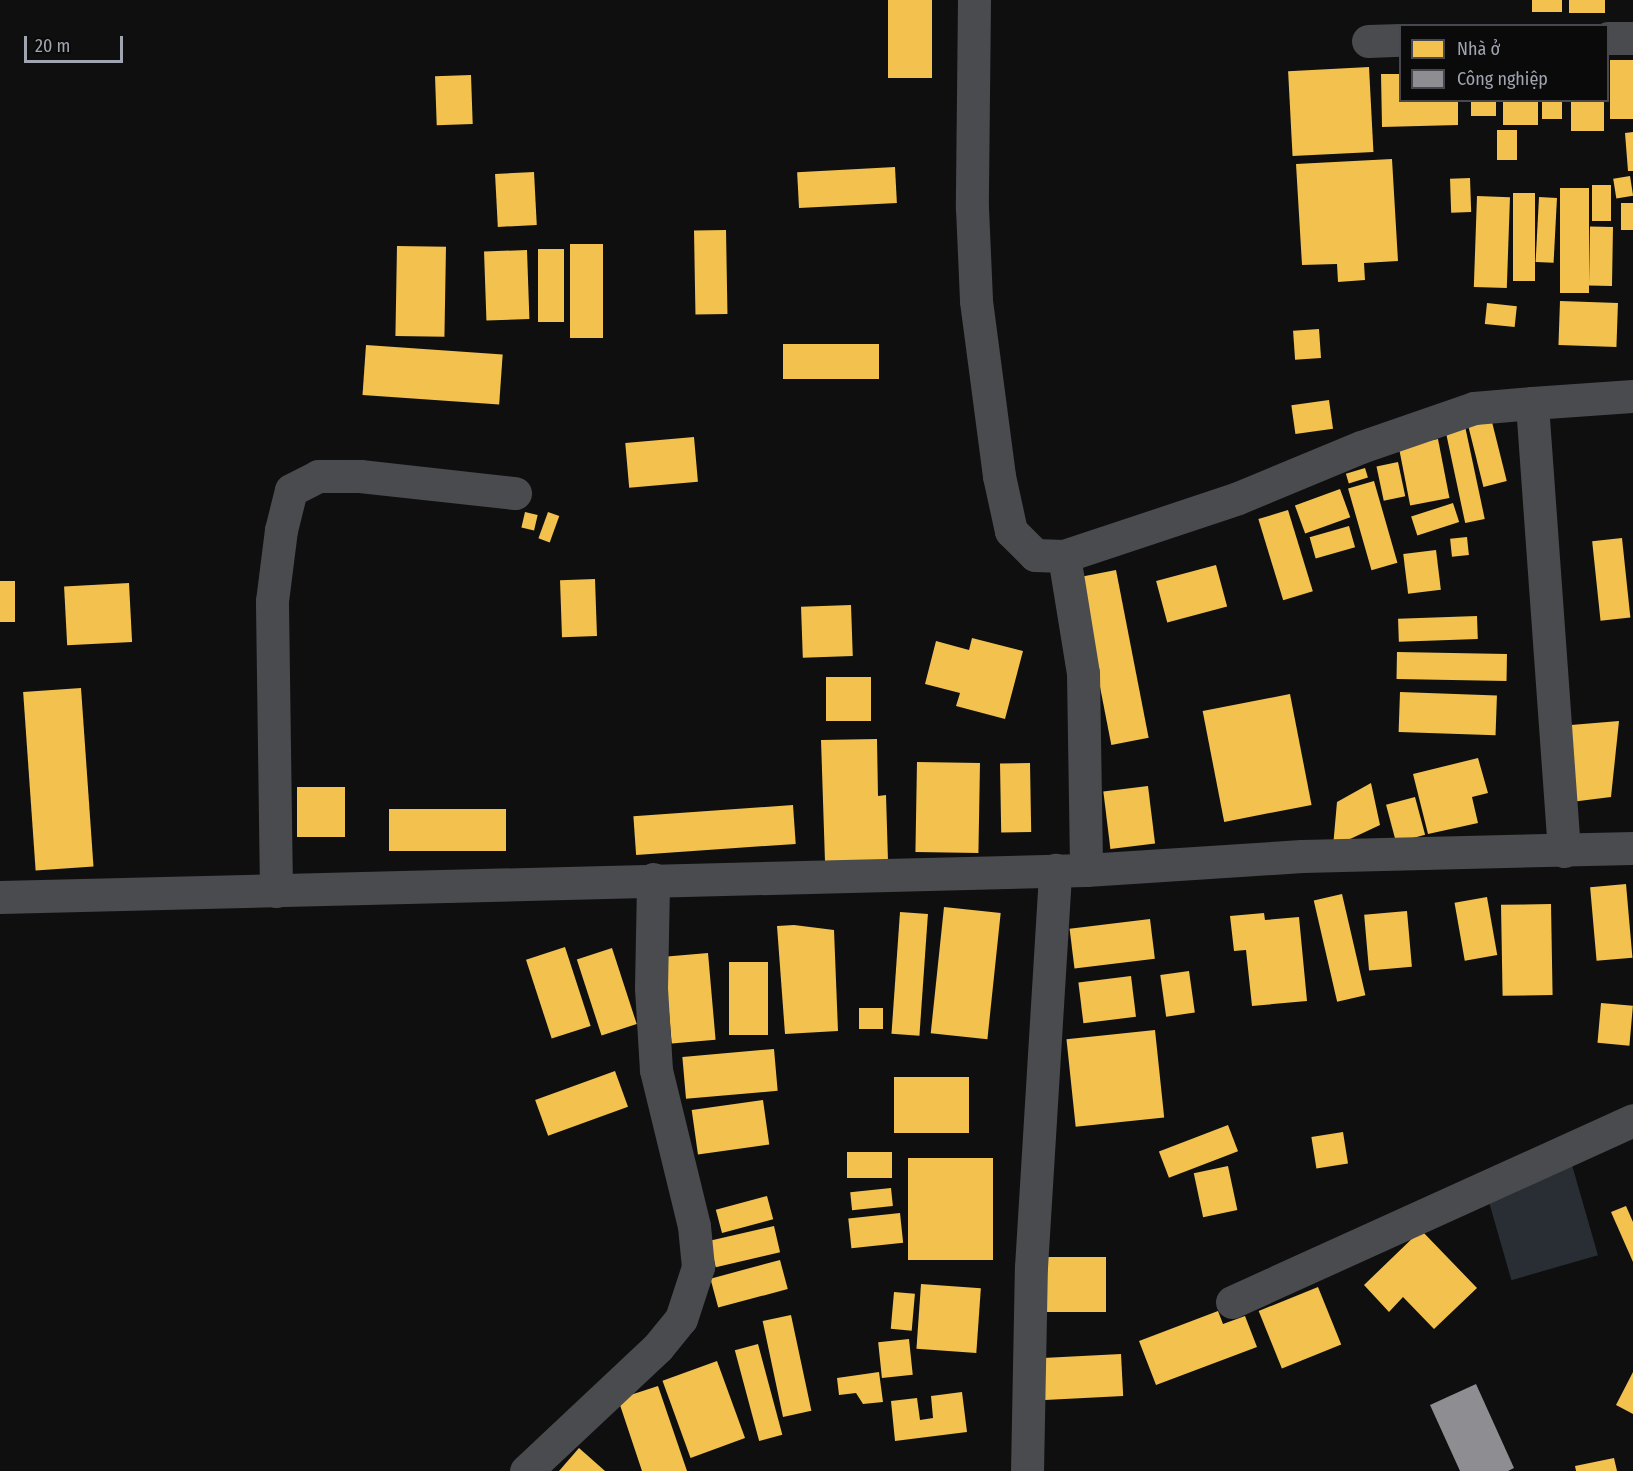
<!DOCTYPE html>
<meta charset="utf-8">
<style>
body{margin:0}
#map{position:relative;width:1633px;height:1471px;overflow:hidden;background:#0f0f10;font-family:"Fira Sans Condensed",sans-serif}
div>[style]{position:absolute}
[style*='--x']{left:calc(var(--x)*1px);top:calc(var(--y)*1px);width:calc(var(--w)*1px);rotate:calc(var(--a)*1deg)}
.water>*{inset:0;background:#282e34;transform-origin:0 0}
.homes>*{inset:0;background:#f2c14e;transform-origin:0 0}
.industry>*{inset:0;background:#8d8d92}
.minor>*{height:33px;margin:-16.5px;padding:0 16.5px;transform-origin:16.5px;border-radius:16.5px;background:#4a4b4e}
span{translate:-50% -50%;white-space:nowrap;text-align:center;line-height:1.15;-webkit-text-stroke:6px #0a0a0b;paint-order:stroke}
.legend{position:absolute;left:1399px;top:24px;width:210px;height:78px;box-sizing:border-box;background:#0a0a0b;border:2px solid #46484d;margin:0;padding:8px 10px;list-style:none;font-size:18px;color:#a1a5b0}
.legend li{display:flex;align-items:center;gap:12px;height:30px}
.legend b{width:30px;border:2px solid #46484d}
.scale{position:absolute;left:24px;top:36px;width:99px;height:27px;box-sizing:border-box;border:3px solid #a1a5b0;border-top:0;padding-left:8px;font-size:18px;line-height:21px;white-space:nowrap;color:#a1a5b0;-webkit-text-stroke:4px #0a0a0b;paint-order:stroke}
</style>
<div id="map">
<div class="water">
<div style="left:1572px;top:1165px;width:94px;height:90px;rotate:74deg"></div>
</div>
<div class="homes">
<div style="left:888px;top:0;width:44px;height:78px"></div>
<div style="left:1532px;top:0;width:30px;height:12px"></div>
<div style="left:1569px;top:0;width:36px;height:13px"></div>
<div style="left:1610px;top:60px;width:23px;height:59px"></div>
<div style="left:1369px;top:67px;width:85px;height:81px;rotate:87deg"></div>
<div style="clip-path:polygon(1381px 74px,1400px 74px,1400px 100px,1458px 100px,1458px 125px,1382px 127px)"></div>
<div style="left:471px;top:75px;width:49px;height:36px;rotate:88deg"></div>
<div style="left:1471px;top:100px;width:25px;height:16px"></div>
<div style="left:1503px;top:100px;width:35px;height:25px"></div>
<div style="left:1542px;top:100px;width:20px;height:19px"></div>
<div style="left:1571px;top:100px;width:33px;height:31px"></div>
<div style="left:1497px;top:130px;width:20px;height:30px"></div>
<div style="clip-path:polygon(1633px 132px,1633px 171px,1628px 171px,1625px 133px)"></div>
<div style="clip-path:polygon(1392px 159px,1398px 261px,1364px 263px,1365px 280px,1338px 282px,1337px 264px,1302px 265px,1296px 164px)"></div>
<div style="left:895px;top:167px;width:36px;height:98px;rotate:87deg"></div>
<div style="left:534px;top:172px;width:53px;height:39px;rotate:87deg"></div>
<div style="left:1630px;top:176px;width:20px;height:17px;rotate:81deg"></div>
<div style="left:1470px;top:178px;width:34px;height:20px;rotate:88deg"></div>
<div style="left:1592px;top:185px;width:19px;height:36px"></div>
<div style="left:1560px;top:188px;width:29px;height:105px"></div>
<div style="left:1513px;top:193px;width:22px;height:88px"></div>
<div style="left:1477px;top:196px;width:33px;height:91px;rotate:2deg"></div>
<div style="left:1539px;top:197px;width:18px;height:65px;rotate:3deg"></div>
<div style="left:1621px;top:203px;width:12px;height:27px"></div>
<div style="left:1613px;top:227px;width:59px;height:23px;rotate:91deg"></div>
<div style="left:726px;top:230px;width:84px;height:32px;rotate:89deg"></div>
<div style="left:570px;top:244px;width:33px;height:94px"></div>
<div style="left:397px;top:246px;width:49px;height:90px;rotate:1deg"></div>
<div style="left:538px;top:249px;width:26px;height:73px"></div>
<div style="left:527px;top:250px;width:69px;height:43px;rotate:88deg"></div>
<div style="left:1560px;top:301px;width:58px;height:44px;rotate:2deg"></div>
<div style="left:1487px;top:303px;width:30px;height:21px;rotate:6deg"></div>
<div style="left:1319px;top:329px;width:29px;height:26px;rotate:86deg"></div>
<div style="left:879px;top:344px;width:35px;height:96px;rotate:90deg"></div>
<div style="left:366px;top:345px;width:137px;height:50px;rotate:4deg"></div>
<div style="left:1329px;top:400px;width:29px;height:38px;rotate:82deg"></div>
<div style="left:1491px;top:418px;width:65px;height:24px;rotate:76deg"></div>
<div style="left:1465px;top:426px;width:95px;height:20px;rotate:78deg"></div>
<div style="left:694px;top:437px;width:45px;height:69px;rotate:85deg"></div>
<div style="left:1438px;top:439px;width:60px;height:40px;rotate:79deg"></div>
<div style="left:1398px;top:462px;width:35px;height:22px;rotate:78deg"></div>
<div style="left:1365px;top:468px;width:10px;height:20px;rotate:73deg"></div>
<div style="left:1374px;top:481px;width:85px;height:27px;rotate:74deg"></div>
<div style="left:1340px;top:489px;width:30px;height:48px;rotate:70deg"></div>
<div style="left:1453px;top:503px;width:20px;height:44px;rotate:72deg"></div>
<div style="left:1288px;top:510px;width:85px;height:31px;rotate:73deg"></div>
<div style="left:525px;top:512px;width:13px;height:16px;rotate:13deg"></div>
<div style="left:548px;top:512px;width:12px;height:28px;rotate:20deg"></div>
<div style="left:1349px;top:526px;width:22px;height:41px;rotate:74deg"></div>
<div style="left:1467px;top:537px;width:18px;height:17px;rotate:84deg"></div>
<div style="left:1622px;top:538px;width:80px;height:30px;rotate:84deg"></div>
<div style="left:1436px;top:550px;width:40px;height:33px;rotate:83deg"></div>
<div style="left:1216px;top:565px;width:43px;height:62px;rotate:75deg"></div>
<div style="left:1116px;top:570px;width:171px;height:38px;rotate:79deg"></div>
<div style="left:595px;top:579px;width:57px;height:35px;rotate:88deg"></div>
<div style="left:0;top:581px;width:15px;height:41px"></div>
<div style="left:129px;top:583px;width:59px;height:65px;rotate:87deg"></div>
<div style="left:851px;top:605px;width:51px;height:50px;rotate:88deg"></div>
<div style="left:1477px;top:616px;width:23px;height:79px;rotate:88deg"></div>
<div style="clip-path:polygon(972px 638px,1023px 651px,1005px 719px,956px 706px,960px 693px,925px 684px,936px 641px,969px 650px)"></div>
<div style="left:1397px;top:652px;width:110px;height:27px;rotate:1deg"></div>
<div style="left:826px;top:677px;width:45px;height:44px"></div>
<div style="left:81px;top:688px;width:179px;height:58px;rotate:86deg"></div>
<div style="left:1400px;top:692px;width:97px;height:40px;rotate:2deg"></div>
<div style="left:1290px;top:694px;width:113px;height:89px;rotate:79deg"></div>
<div style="clip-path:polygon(1619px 721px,1611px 797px,1571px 802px,1559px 726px)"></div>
<div style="clip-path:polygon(877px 739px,878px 796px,886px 795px,888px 861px,825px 862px,821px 740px)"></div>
<div style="clip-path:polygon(1478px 758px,1488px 793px,1472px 797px,1478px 823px,1428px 834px,1413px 774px)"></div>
<div style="left:917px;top:762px;width:63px;height:90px;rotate:1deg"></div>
<div style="left:1030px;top:763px;width:69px;height:30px;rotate:89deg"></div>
<div style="clip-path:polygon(1371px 783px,1380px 825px,1333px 847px,1337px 802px)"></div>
<div style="left:1148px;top:786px;width:58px;height:45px;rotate:83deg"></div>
<div style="left:297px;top:787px;width:48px;height:50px"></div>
<div style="left:1415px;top:797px;width:39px;height:30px;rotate:75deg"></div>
<div style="left:793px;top:805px;width:39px;height:160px;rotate:86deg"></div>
<div style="left:389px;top:809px;width:117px;height:42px"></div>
<div style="left:1626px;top:884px;width:74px;height:36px;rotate:85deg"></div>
<div style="left:1342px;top:894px;width:104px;height:29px;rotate:77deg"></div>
<div style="left:1487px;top:897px;width:59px;height:33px;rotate:80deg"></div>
<div style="left:1551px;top:904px;width:91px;height:50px;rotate:89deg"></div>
<div style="left:944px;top:907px;width:57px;height:127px;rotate:6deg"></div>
<div style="left:1407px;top:911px;width:56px;height:43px;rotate:85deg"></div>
<div style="left:900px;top:912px;width:28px;height:122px;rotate:4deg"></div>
<div style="clip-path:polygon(1264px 913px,1265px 920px,1299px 917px,1307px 1001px,1252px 1006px,1246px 950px,1234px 951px,1230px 916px)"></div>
<div style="left:1150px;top:919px;width:40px;height:81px;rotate:83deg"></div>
<div style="clip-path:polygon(794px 925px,834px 930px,838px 1031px,785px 1034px,777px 926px)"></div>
<div style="left:565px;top:947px;width:83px;height:41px;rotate:72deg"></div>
<div style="left:612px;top:948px;width:80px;height:37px;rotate:72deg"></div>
<div style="left:708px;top:953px;width:87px;height:44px;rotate:85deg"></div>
<div style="left:729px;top:962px;width:39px;height:73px"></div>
<div style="left:1189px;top:971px;width:42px;height:29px;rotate:82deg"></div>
<div style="left:1131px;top:976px;width:41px;height:53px;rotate:83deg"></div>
<div style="left:1601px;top:1003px;width:32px;height:40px;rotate:5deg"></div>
<div style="left:859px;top:1008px;width:24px;height:21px"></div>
<div style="left:1155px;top:1030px;width:88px;height:89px;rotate:84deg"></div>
<div style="left:774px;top:1049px;width:42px;height:92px;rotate:85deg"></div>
<div style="left:615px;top:1071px;width:38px;height:85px;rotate:70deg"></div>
<div style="left:894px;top:1077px;width:75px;height:56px"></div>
<div style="left:763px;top:1100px;width:45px;height:72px;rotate:82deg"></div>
<div style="left:1228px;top:1125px;width:28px;height:74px;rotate:69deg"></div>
<div style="left:1343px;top:1132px;width:32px;height:32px;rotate:81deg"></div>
<div style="left:892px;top:1152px;width:26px;height:45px;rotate:90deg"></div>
<div style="left:908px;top:1158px;width:85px;height:102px"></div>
<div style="left:1228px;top:1166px;width:45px;height:35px;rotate:78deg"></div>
<div style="left:891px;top:1188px;width:18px;height:41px;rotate:84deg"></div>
<div style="left:767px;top:1196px;width:24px;height:53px;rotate:75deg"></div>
<div style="clip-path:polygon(1626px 1206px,1633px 1222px,1633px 1262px,1611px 1212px)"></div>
<div style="left:900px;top:1213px;width:30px;height:52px;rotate:84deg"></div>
<div style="left:774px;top:1226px;width:27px;height:66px;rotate:77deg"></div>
<div style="clip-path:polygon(1421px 1230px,1477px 1288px,1434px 1329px,1403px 1297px,1389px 1312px,1364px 1285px)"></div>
<div style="left:1106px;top:1257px;width:55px;height:63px;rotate:90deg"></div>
<div style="left:780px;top:1260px;width:30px;height:72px;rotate:75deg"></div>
<div style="left:921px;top:1284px;width:60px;height:65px;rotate:4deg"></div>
<div style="left:1318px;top:1287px;width:62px;height:64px;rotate:68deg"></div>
<div style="left:894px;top:1292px;width:21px;height:37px;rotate:5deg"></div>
<div style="clip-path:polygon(1218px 1311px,1223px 1324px,1245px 1316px,1257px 1347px,1156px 1385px,1139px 1341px)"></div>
<div style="left:791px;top:1315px;width:98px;height:29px;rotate:78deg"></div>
<div style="left:909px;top:1339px;width:36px;height:31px;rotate:84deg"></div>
<div style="left:758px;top:1344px;width:94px;height:24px;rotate:75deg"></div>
<div style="left:1121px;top:1354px;width:42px;height:88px;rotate:87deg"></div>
<div style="left:717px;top:1361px;width:82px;height:58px;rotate:70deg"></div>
<div style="clip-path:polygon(879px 1372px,883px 1402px,863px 1404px,856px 1393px,839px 1395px,837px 1378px)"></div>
<div style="clip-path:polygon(1633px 1372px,1633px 1414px,1616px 1405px)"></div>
<div style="clip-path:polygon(658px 1386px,687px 1471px,642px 1471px,618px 1399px)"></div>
<div style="clip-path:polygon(962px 1392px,967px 1432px,895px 1441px,891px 1401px,917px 1398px,920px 1420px,933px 1418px,931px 1396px)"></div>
<div style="clip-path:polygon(579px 1448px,605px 1471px,559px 1471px)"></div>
<div style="clip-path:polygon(1614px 1458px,1617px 1471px,1576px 1471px,1575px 1466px)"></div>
</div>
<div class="industry">
<div style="clip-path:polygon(1476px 1384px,1514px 1468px,1508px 1471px,1460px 1471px,1430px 1405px)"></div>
</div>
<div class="minor">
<div style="--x:974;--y:0;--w:208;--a:90.6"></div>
<div style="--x:972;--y:208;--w:93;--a:87.5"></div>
<div style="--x:976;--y:301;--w:177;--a:82.5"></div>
<div style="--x:999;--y:476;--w:56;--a:77.7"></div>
<div style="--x:1011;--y:531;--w:34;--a:45"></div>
<div style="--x:1035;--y:555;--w:29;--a:2"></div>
<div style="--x:1064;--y:556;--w:183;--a:-18.4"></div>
<div style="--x:1238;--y:498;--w:133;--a:-22.5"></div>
<div style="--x:1361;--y:447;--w:120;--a:-19"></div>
<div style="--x:1474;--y:408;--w:58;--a:-4.9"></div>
<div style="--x:1608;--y:38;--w:25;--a:0"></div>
<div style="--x:1368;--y:41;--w:32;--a:-2"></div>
<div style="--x:1064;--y:556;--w:119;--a:80.8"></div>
<div style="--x:1083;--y:673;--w:197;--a:89.1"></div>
<div style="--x:1564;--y:851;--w:449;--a:-94.1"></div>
<div style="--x:1532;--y:403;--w:101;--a:-4"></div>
<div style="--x:276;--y:891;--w:290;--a:-90.8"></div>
<div style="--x:272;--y:601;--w:72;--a:-82.8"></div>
<div style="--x:281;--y:530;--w:41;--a:-76"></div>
<div style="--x:291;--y:490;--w:30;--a:-27"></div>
<div style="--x:318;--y:476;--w:42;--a:0"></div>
<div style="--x:360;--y:476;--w:156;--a:6.3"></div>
<div style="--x:0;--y:897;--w:1086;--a:-1.42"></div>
<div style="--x:1086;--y:870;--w:216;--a:-3.7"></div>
<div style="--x:1302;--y:856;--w:331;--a:-1.4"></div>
<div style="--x:1232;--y:1302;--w:440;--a:-24.4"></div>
<div style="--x:526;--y:1471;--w:181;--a:-43.2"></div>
<div style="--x:658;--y:1347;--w:36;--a:-51"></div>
<div style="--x:681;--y:1319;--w:55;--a:-71.9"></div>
<div style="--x:698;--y:1267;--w:41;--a:-95.6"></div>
<div style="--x:694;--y:1226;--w:161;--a:-103.7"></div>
<div style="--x:656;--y:1070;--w:82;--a:-93.5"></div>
<div style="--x:651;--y:988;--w:109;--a:-88.9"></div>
<div style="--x:1027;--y:1471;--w:204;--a:-88.9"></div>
<div style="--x:1031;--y:1267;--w:398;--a:-86.5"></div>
</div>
<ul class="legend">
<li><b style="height:16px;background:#f2c14e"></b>Nhà ở</li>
<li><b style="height:16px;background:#8d8d92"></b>Công nghiệp</li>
</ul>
<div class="scale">20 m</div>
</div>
